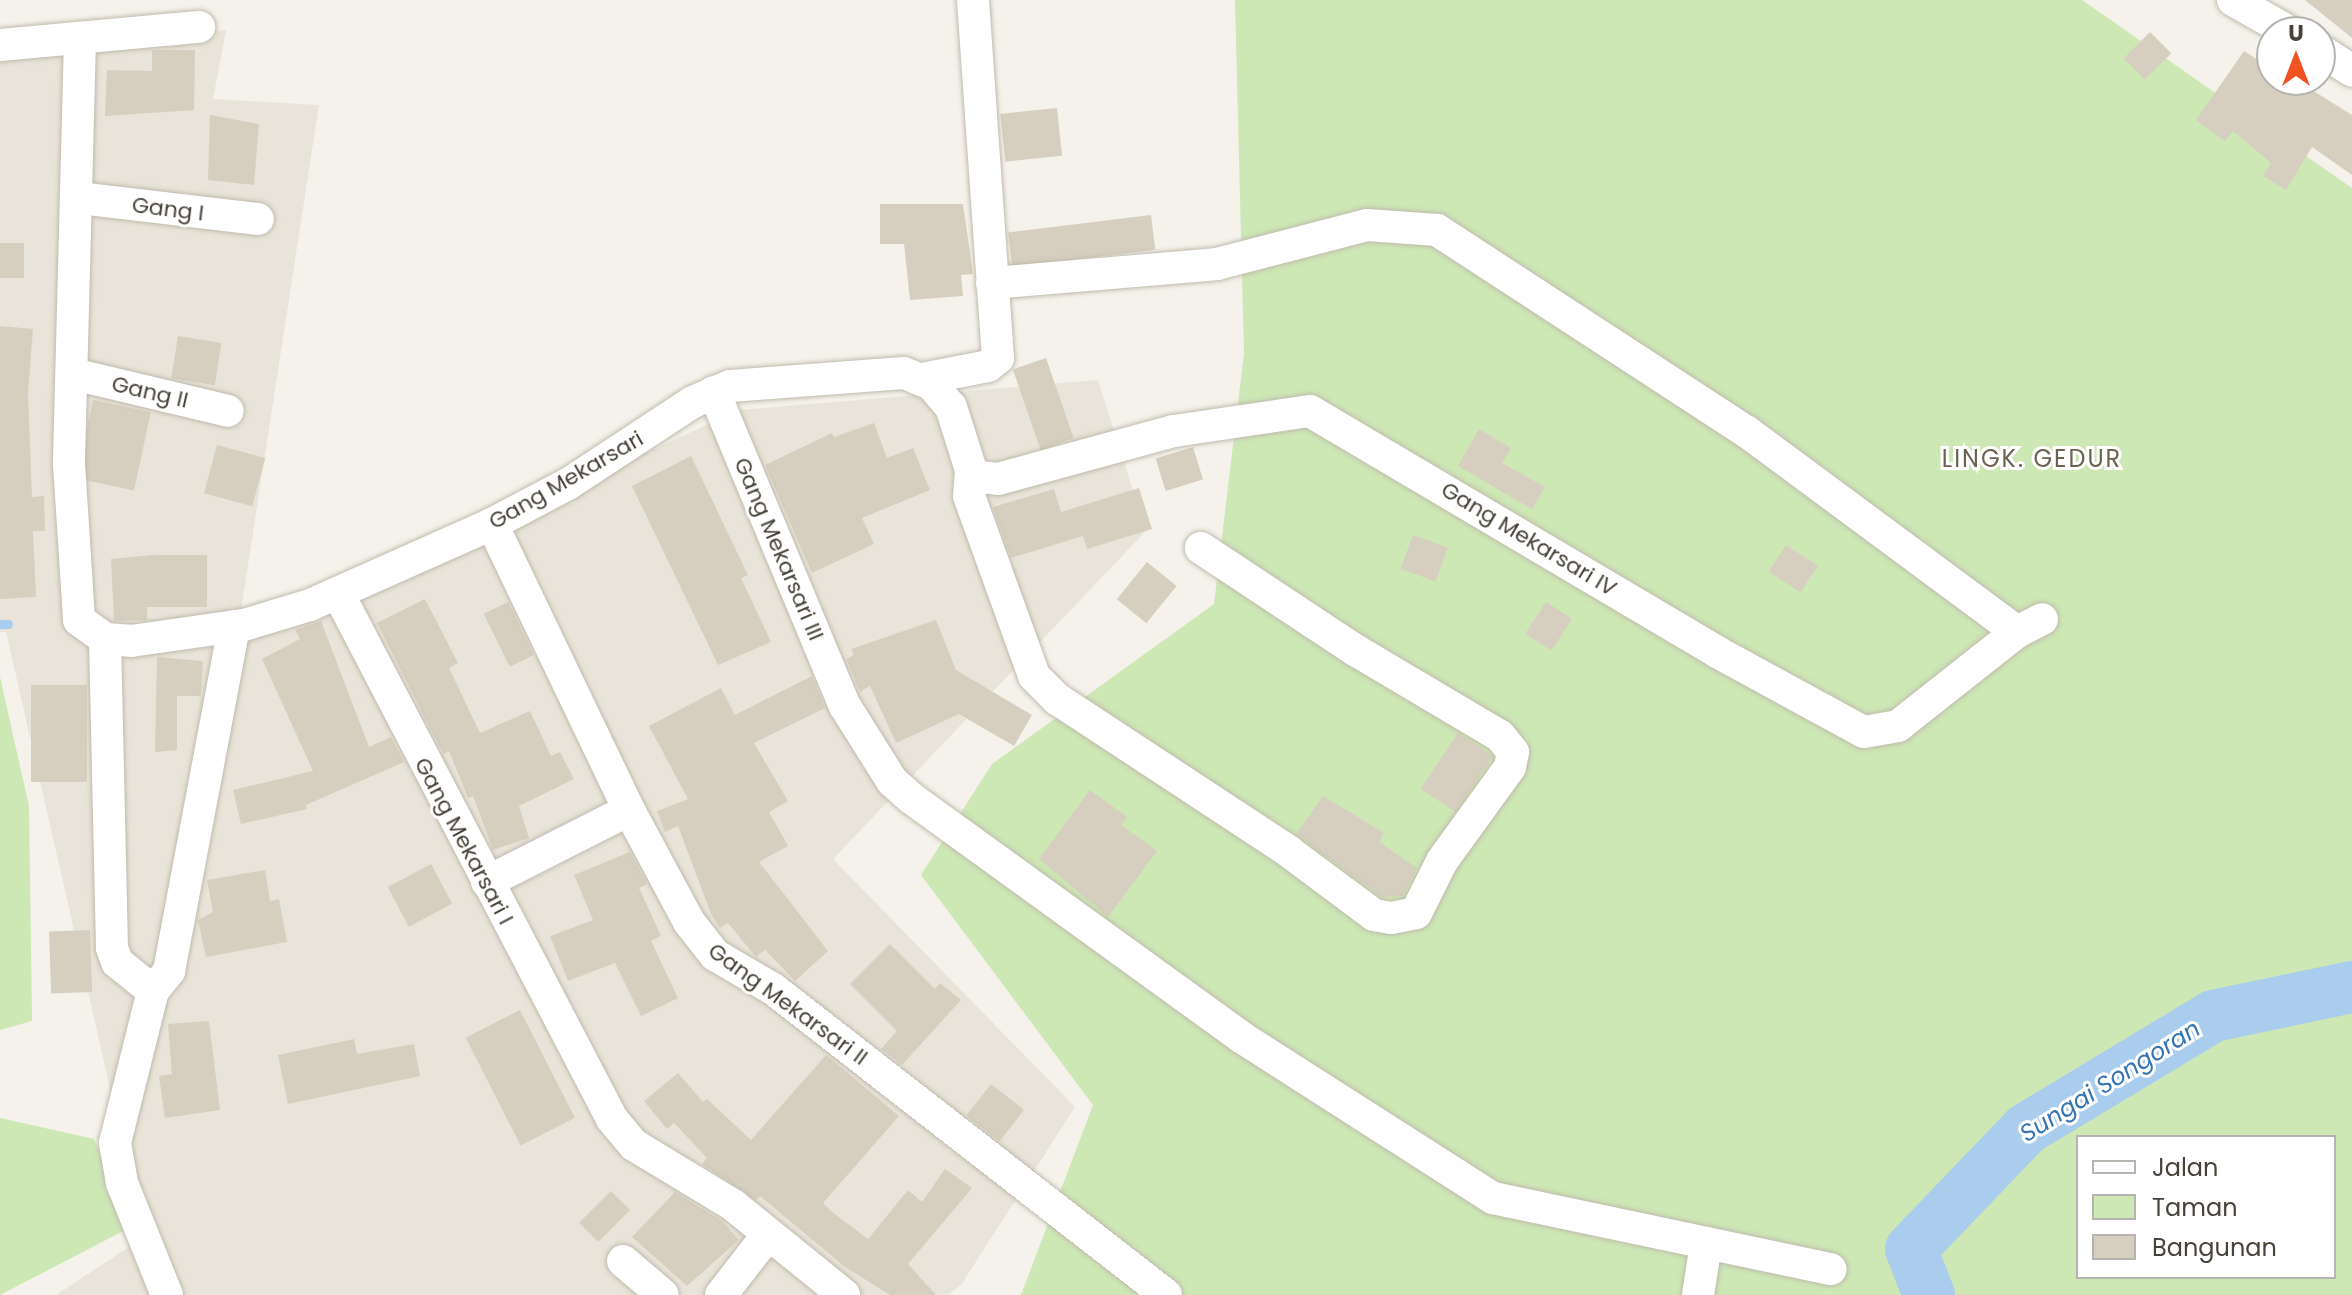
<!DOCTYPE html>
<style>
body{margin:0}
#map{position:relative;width:2352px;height:1295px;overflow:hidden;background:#f4f2ea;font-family:Poppins,sans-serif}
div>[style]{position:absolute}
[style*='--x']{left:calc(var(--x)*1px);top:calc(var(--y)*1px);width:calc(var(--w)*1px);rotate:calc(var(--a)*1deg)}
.residential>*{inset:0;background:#e8e4d9}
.green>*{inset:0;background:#cde7b5}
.stream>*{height:9px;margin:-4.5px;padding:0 4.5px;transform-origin:4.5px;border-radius:4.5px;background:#aacdee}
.river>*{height:52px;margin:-26px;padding:0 26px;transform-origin:26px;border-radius:26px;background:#aacdee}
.building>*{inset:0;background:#d6cfc0;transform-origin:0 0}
.roads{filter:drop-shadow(0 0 2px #c0bbad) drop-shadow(0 0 2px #c0bbad)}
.street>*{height:32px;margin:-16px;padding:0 16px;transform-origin:16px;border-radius:16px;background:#fff}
span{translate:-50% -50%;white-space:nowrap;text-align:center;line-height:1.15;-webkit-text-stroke:6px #fff;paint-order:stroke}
.street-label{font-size:22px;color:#484338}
.neighbourhood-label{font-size:24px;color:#6b6250;letter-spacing:2px}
.water-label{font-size:24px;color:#3573b1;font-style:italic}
.legend{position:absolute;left:2076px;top:1135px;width:260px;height:144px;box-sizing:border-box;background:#fff;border:2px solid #b6b4af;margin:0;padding:10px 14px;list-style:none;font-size:24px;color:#484338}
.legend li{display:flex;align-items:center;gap:16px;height:40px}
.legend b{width:40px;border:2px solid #b6b4af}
.north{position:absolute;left:2256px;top:16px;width:80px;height:80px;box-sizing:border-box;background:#fff;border:2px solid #b6b4af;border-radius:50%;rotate:0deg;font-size:22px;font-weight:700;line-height:32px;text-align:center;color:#484338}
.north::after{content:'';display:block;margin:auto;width:28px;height:36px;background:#f15325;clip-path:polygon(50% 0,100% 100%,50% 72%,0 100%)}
</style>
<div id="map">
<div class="residential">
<div style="clip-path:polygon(226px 30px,213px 99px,319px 105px,235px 649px,255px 633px,739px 410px,1098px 380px,1146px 531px,833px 859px,1075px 1107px,961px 1285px,947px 1295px,56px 1295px,144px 1237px,6px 632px,0 632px,0 52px)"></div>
</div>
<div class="green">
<div style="clip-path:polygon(evenodd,1235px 0,2082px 0,2352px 188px,2352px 1295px,1021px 1295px,1093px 1105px,921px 875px,992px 764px,1214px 604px,1244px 353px,1235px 0,2078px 1137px,2334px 1137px,2334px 1277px,2078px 1277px,2078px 1137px)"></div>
<div style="clip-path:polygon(0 677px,29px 806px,32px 1021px,0 1030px)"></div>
<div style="clip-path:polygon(0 1118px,94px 1139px,129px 1228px,0 1295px)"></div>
</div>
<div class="stream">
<div style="--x:0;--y:624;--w:8;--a:0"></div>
</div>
<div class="river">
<div style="--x:1929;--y:1295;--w:49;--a:-111.4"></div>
<div style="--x:1911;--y:1249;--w:166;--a:-46.2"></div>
<div style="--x:2026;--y:1129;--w:218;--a:-31.1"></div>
<div style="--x:2213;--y:1016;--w:142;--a:-11.8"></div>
</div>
<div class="building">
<div style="clip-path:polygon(2305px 0,2352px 0,2352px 38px)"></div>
<div style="left:2150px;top:32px;width:30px;height:37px;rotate:45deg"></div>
<div style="clip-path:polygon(152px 50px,195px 50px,194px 110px,105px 116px,107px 70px,152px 71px)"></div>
<div style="clip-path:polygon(2244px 51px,2272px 69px,2272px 80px,2296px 80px,2352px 115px,2352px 175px,2312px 147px,2286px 190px,2263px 176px,2271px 163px,2233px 131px,2225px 141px,2196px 120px)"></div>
<div style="left:1057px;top:108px;width:48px;height:57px;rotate:84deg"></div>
<div style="clip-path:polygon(210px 115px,259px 124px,254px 185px,208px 180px)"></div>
<div style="clip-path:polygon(880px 204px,963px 204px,973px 274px,961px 275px,963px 296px,910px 300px,904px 244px,880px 244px)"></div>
<div style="left:1151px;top:215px;width:35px;height:144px;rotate:83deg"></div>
<div style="left:0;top:243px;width:24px;height:35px"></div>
<div style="clip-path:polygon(0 326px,33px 329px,28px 393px,32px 497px,44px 496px,45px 531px,33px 531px,36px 597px,0 599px)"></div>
<div style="left:178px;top:336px;width:44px;height:43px;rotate:9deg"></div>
<div style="left:1046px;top:358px;width:85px;height:35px;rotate:71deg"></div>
<div style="left:93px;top:400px;width:59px;height:80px;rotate:12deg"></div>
<div style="clip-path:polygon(874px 423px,887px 458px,913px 448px,930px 490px,862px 518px,874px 544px,812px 573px,765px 465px,832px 433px,834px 437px)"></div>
<div style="clip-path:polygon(1479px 429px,1511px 448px,1502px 463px,1545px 487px,1532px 509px,1458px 466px)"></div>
<div style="left:217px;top:445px;width:50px;height:50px;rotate:15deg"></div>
<div style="left:1193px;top:447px;width:34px;height:39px;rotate:73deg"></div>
<div style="clip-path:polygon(691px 456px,748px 575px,741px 578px,771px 642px,718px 665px,632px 486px)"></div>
<div style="clip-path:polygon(1139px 488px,1152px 529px,1087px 549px,1083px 536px,1011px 558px,993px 507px,1054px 489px,1061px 512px)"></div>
<div style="left:1413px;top:535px;width:37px;height:36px;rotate:20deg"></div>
<div style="left:1786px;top:545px;width:38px;height:32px;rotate:33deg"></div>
<div style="clip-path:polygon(153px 555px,207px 555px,207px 607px,147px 607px,147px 620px,114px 621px,111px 559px)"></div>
<div style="left:1147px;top:562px;width:38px;height:48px;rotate:39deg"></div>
<div style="clip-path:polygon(425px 599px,458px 663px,449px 668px,480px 733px,530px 711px,551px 756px,560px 752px,574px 779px,519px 806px,529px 838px,493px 850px,473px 796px,468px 798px,449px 751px,444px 754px,439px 746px,377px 623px)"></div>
<div style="left:508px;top:602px;width:59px;height:27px;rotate:64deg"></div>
<div style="left:1546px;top:602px;width:31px;height:38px;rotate:33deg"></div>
<div style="clip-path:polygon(936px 620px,956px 670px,1032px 715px,1014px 746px,959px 714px,896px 743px,870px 686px,860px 692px,846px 659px,854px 655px,851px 649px)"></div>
<div style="clip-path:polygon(321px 621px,369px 747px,391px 737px,404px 762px,306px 805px,307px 809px,241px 824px,233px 790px,313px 771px,262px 659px,300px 639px,295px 630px)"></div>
<div style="clip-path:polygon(157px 657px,203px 661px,201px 696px,177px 696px,177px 750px,155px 752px)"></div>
<div style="clip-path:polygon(812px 676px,825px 708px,754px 743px,788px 801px,769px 812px,788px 846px,759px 862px,828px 951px,795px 981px,765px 950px,756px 957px,728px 923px,720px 928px,711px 914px,678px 826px,665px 832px,657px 811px,688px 799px,649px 726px,721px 688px,735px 715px)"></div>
<div style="left:31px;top:685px;width:56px;height:97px"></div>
<div style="left:1458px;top:733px;width:42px;height:67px;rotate:34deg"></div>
<div style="clip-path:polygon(1090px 790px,1127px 817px,1121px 825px,1157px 851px,1108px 917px,1039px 859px)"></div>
<div style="clip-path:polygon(1323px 796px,1384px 833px,1379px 842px,1417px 868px,1403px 896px,1382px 897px,1296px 834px)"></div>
<div style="clip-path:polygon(630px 852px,647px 884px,639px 888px,661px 936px,651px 941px,678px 998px,641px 1016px,615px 963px,568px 981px,550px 936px,593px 920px,574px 875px)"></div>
<div style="left:431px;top:864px;width:45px;height:49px;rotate:62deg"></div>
<div style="clip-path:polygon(265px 870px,270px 901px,279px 899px,287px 942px,206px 957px,198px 920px,213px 912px,207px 880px)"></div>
<div style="left:90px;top:930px;width:62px;height:41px;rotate:88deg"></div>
<div style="clip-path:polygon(890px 944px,935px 989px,940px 983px,961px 1000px,902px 1065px,881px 1049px,897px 1031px,850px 984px)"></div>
<div style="left:520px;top:1010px;width:121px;height:61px;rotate:63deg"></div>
<div style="clip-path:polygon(209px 1021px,220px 1110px,165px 1118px,159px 1076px,172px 1074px,168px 1024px)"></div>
<div style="clip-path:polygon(354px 1039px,357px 1054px,414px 1044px,420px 1076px,288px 1104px,278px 1055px)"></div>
<div style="clip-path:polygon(826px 1055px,899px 1116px,823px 1203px,832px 1212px,868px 1239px,908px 1190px,922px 1202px,945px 1169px,972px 1188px,908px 1264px,936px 1295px,890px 1295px,845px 1267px,760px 1196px,756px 1200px,702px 1164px,707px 1158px,674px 1123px,667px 1129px,644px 1101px,678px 1073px,703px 1102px,707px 1099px,751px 1140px)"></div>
<div style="left:991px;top:1084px;width:42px;height:40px;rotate:38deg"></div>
<div style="left:611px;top:1191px;width:27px;height:45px;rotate:45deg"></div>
<div style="clip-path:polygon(675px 1192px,722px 1221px,739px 1240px,687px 1286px,632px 1237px)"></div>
</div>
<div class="roads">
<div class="street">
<div style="--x:2233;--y:0;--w:64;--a:29.7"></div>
<div style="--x:80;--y:40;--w:424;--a:91.5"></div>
<div style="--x:69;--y:464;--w:156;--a:86.3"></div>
<div style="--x:79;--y:620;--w:32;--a:36"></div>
<div style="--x:105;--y:639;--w:26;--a:4"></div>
<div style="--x:131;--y:641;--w:114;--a:-8.1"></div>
<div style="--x:244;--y:625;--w:69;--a:-16.9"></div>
<div style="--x:310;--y:605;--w:199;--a:-24"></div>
<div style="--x:492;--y:524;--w:86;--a:-27.8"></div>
<div style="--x:568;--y:484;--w:149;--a:-33.3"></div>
<div style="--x:693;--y:402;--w:40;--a:-23.4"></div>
<div style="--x:730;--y:386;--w:174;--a:-4.3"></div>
<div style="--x:904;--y:373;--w:29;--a:22"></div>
<div style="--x:931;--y:384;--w:30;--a:49"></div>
<div style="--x:951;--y:407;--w:66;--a:72.4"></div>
<div style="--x:971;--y:470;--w:26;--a:94"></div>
<div style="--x:969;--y:496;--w:191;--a:70.1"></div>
<div style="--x:1034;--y:676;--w:33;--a:45"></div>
<div style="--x:1057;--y:699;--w:277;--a:33.3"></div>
<div style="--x:1288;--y:851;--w:107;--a:36.7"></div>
<div style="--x:1374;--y:915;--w:17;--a:10"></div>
<div style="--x:1391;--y:918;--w:25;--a:-11"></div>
<div style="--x:1416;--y:913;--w:58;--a:-63.4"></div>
<div style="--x:1442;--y:861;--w:116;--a:-54.1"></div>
<div style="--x:1510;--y:767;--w:15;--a:-79"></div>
<div style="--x:1513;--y:752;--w:21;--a:-129"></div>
<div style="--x:1500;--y:736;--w:169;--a:-149.3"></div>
<div style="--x:1355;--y:650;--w:185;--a:-146.5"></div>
<div style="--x:0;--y:45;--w:200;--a:-5.2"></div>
<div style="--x:2320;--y:50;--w:38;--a:33"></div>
<div style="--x:79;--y:198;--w:180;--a:6.7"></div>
<div style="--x:992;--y:283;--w:226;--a:-4.8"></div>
<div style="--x:1217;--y:264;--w:155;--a:-14.6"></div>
<div style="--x:1367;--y:225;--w:70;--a:4.1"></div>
<div style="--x:1437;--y:230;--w:370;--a:33.1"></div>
<div style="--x:1747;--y:432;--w:336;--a:36.5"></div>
<div style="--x:73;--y:374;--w:159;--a:13.4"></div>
<div style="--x:922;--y:379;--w:67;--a:-11.1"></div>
<div style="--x:988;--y:366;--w:13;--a:-39"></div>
<div style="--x:998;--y:358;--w:359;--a:-94"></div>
<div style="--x:714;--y:392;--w:340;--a:67.4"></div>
<div style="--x:845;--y:706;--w:89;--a:57.9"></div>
<div style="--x:892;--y:781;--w:25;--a:42"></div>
<div style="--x:911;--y:798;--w:407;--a:35.9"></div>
<div style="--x:1241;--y:1037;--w:299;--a:32.6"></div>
<div style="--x:1493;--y:1198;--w:345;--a:11.9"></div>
<div style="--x:971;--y:476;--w:27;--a:6"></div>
<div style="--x:998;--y:479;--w:182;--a:-15.3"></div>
<div style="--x:1174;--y:431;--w:137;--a:-8.4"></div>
<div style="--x:1310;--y:411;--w:473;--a:30.6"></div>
<div style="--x:1717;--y:652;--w:167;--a:28.6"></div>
<div style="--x:1864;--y:732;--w:35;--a:-10"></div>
<div style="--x:1898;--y:726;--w:152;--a:-38.3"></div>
<div style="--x:2017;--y:632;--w:28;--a:-27"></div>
<div style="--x:492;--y:524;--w:317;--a:64.4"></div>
<div style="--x:629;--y:810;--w:127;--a:61.8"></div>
<div style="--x:689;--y:922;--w:42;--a:51.8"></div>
<div style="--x:715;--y:955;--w:67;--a:30.4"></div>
<div style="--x:773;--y:989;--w:498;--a:37.9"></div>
<div style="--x:338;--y:593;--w:593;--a:62.48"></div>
<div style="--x:612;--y:1119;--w:34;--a:50"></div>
<div style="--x:634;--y:1145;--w:116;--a:31.2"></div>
<div style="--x:733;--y:1205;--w:143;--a:39"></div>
<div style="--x:105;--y:639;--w:309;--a:88.7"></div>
<div style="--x:112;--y:948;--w:15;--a:70"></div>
<div style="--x:117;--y:962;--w:46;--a:38.9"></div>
<div style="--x:487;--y:882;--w:159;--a:-26.9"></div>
<div style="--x:623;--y:1261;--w:52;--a:40.4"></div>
<div style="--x:167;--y:1295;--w:121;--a:-111.9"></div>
<div style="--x:122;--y:1183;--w:41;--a:-99.9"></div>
<div style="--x:115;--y:1143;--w:157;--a:-76"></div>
<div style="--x:153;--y:991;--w:26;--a:-51"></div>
<div style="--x:169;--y:971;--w:351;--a:-79.3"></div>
<div style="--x:721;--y:1295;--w:73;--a:-52.2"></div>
<div style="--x:1698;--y:1295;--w:52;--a:-81.1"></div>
</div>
</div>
<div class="street-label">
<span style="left:168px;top:209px;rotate:7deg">Gang I</span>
<span style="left:150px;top:392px;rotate:13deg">Gang II</span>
<span style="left:566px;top:480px;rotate:-30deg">Gang Mekarsari</span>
<span style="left:1529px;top:539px;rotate:31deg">Gang Mekarsari IV</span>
<span style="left:779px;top:549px;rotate:67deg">Gang Mekarsari III</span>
<span style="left:464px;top:841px;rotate:62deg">Gang Mekarsari I</span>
<span style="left:788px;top:1004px;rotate:36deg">Gang Mekarsari II</span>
</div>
<div class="neighbourhood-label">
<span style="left:2032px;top:459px">LINGK. GEDUR</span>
</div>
<div class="water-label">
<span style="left:2110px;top:1081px;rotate:-32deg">Sungai Songoran</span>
</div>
<ul class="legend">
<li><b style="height:10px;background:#fff"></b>Jalan</li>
<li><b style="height:22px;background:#cde7b5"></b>Taman</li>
<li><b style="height:22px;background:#d6cfc0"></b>Bangunan</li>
</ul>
<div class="north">U</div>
</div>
